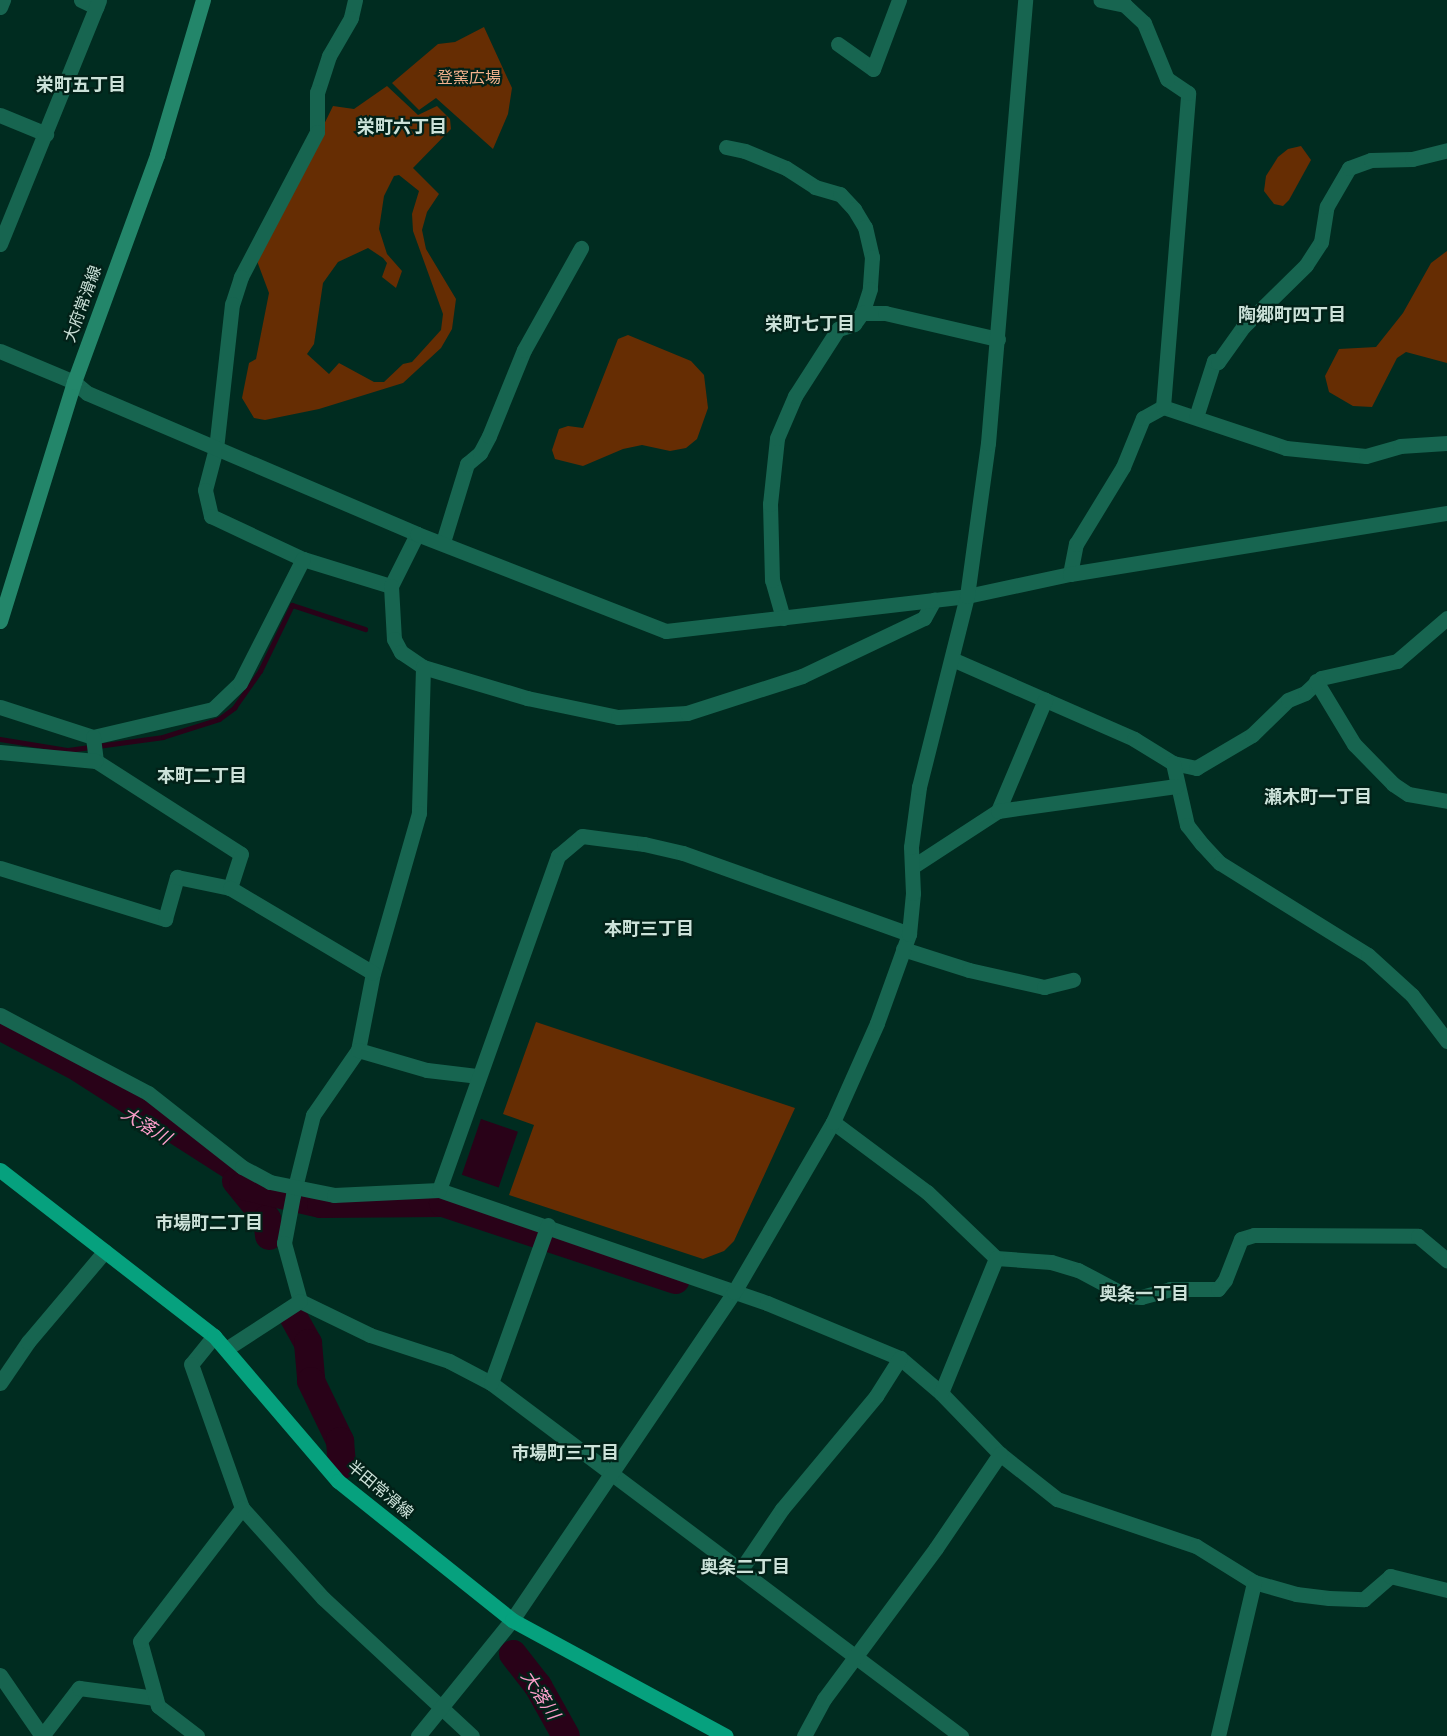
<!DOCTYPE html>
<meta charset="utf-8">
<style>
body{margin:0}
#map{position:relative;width:1447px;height:1736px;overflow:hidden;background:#002c20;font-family:"DM Sans","Noto Sans JP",sans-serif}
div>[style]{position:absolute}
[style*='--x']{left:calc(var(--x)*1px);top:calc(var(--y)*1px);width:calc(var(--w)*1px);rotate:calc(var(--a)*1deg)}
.green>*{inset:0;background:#662d03}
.water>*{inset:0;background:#290218;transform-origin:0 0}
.stream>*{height:4.5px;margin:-2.25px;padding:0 2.25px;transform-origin:2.25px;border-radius:2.25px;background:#290218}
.river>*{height:28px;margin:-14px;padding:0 14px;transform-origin:14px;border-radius:14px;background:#290218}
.minor>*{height:15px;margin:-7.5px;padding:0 7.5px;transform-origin:7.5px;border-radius:7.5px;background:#176550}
.tertiary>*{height:15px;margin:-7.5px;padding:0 7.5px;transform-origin:7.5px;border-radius:7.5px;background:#176550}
.secondary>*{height:15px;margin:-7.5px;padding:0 7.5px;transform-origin:7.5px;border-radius:7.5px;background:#23866a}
.primary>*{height:15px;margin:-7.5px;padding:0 7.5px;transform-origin:7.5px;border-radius:7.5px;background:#06a17e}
span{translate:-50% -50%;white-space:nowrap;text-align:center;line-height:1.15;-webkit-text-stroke:4.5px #022118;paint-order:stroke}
.park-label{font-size:16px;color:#f2b18d}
.street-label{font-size:16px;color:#cce2d9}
.neighbourhood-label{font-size:18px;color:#cce2d9;font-weight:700}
.water-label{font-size:18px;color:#fb9eca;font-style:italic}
</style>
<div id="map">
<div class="green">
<div style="clip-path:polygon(484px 27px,512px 88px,508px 114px,493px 149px,436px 98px,419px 110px,392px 83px,438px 44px,455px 42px)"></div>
<div style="clip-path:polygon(evenodd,387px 86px,418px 115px,437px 106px,450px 119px,451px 129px,413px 168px,439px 194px,427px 212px,422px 230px,426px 249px,456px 299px,452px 329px,441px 348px,403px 383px,319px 409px,265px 420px,254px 418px,242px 398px,249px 363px,256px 359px,269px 293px,257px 261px,333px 106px,354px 109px,387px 86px,399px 175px,419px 191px,412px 214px,413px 231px,443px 314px,441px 330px,412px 362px,403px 364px,384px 382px,374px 382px,339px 363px,329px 374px,307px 354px,314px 344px,323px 283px,338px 262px,368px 248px,383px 258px,387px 263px,382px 277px,396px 288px,402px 271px,387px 254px,379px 229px,384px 196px,394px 176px,399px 175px)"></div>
<div style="clip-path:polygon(1301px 146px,1311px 160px,1289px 200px,1283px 206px,1274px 204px,1264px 191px,1266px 176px,1278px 157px,1288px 149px)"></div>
<div style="clip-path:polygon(1447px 251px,1447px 363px,1406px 352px,1397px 358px,1372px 407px,1353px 406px,1329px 392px,1325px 376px,1339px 349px,1376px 347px,1403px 313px,1431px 263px)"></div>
<div style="clip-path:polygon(628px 335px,691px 361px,704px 375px,708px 408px,697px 439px,686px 448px,670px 451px,642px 445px,623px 449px,583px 466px,555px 459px,552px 450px,559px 429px,568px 426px,583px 428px,618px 339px)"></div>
<div style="clip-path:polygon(536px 1022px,795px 1108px,734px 1241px,724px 1251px,703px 1259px,509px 1195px,534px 1125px,503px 1114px)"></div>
</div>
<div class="water">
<div style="clip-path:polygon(0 1018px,145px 1098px,251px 1179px,279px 1195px,257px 1195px,257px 1206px,240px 1188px,70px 1079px,0 1042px)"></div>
<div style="left:481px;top:1119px;width:39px;height:59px;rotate:19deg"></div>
</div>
<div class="stream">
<div style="--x:0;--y:739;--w:69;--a:9.2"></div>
<div style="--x:68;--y:750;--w:96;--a:-7.8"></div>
<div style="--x:163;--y:737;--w:59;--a:-17.8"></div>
<div style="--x:219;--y:719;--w:19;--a:-36"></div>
<div style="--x:234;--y:708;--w:45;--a:-54.9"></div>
<div style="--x:260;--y:671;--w:73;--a:-64.1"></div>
<div style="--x:292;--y:605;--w:77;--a:18.2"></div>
</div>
<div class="river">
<div style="--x:236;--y:1181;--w:49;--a:50.8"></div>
<div style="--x:267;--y:1219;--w:17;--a:83"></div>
<div style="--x:243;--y:1186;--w:80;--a:13"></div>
<div style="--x:321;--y:1204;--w:122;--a:-0.5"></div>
<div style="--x:443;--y:1203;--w:245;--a:18.3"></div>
<div style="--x:294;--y:1318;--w:29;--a:61"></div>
<div style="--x:308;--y:1343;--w:38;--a:85"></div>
<div style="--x:311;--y:1381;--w:67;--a:64.2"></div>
<div style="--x:340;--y:1441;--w:24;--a:85"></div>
<div style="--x:513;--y:1654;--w:41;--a:52"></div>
<div style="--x:538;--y:1686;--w:57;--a:60.8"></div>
</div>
<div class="minor">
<div style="--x:81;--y:0;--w:17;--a:25"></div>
<div style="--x:355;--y:0;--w:18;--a:103"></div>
<div style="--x:351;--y:18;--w:44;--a:120.1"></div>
<div style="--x:329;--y:56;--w:38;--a:108"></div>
<div style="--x:317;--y:92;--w:40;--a:90"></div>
<div style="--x:317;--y:132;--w:164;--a:117.7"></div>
<div style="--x:241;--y:277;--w:28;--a:108"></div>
<div style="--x:232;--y:304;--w:145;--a:96.3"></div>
<div style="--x:216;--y:448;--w:43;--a:104.7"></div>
<div style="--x:205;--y:490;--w:27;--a:77"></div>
<div style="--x:211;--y:516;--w:102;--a:25.1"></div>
<div style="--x:303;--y:559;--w:92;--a:17.1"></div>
<div style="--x:0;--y:7;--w:8;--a:-67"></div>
<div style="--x:838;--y:44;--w:43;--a:35.5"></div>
<div style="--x:873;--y:69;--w:74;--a:-69.4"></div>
<div style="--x:0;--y:115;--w:50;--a:22.4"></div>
<div style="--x:726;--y:147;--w:19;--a:12"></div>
<div style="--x:745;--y:151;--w:44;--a:22.5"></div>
<div style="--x:786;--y:168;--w:35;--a:33"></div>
<div style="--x:815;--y:187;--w:26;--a:16"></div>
<div style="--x:840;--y:194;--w:21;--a:47"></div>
<div style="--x:854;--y:209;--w:21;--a:59"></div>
<div style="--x:865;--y:227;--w:31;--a:77"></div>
<div style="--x:872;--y:257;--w:32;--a:94"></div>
<div style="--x:870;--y:289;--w:25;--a:108"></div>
<div style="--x:0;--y:244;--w:263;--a:-67.9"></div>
<div style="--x:1163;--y:407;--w:130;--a:18.4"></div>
<div style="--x:1286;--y:448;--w:80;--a:5.7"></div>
<div style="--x:1366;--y:456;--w:35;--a:-16"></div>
<div style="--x:1400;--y:446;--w:47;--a:-3.7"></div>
<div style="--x:1196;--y:417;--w:59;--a:-72.2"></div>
<div style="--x:1214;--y:361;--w:4;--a:14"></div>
<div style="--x:1218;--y:362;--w:43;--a:-54.5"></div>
<div style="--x:1243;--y:327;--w:88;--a:-44.5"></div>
<div style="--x:1306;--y:265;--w:27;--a:-57"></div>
<div style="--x:1321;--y:242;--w:36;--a:-81"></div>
<div style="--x:1327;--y:206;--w:44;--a:-59.9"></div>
<div style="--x:1349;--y:168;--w:23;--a:-20"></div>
<div style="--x:1371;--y:160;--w:41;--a:-1.4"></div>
<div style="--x:1412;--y:159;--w:36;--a:-14"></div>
<div style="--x:417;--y:534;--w:58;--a:116.6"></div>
<div style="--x:391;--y:586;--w:53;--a:86.8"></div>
<div style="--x:394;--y:639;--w:15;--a:62"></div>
<div style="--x:401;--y:652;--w:27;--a:34"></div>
<div style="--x:423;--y:667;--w:109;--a:16.6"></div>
<div style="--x:527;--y:698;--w:93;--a:11.8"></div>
<div style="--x:618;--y:717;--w:69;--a:-3.3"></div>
<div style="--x:687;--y:713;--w:121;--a:-17.8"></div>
<div style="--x:802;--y:676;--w:135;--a:-25.4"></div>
<div style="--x:924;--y:618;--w:21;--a:-61"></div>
<div style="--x:443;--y:542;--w:82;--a:-72.9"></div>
<div style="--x:467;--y:464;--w:17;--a:-40"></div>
<div style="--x:480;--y:453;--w:19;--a:-62"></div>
<div style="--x:489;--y:436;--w:93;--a:-67.9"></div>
<div style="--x:524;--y:350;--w:117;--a:-60.8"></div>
<div style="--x:1070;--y:574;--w:31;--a:-79"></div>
<div style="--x:1076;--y:544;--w:90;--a:-58.6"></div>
<div style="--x:1123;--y:467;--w:53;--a:-67.8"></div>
<div style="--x:1143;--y:418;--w:23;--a:-29"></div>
<div style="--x:1163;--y:407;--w:315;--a:-85.4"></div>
<div style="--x:1188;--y:93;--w:25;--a:-146"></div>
<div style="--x:1167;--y:79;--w:61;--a:-112.3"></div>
<div style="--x:1144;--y:23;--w:26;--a:-137"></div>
<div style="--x:1125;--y:5;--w:25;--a:-168"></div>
<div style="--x:783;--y:618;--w:40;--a:-106"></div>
<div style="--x:772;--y:580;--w:76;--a:-91.5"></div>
<div style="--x:770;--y:504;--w:66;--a:-83.9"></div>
<div style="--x:777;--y:438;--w:46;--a:-66.8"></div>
<div style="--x:795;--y:396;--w:80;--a:-57.3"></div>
<div style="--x:838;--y:329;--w:17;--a:-17"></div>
<div style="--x:854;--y:324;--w:14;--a:-54"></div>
<div style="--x:862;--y:313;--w:23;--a:0"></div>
<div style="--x:885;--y:313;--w:116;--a:13"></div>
<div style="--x:952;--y:659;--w:199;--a:23.7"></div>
<div style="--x:1134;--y:739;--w:46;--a:31.6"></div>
<div style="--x:1173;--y:763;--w:24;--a:12"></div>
<div style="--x:1196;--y:768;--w:65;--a:-30.5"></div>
<div style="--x:1252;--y:735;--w:50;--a:-44.2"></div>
<div style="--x:1288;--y:700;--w:18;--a:-22"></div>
<div style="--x:1305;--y:693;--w:22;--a:-43"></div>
<div style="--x:1321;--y:678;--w:78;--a:-12.6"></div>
<div style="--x:1397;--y:661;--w:66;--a:-40.7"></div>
<div style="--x:423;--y:667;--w:146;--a:91.6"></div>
<div style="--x:419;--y:813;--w:166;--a:106"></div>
<div style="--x:373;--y:973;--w:78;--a:101"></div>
<div style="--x:358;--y:1050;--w:79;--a:124.7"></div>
<div style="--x:313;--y:1115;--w:82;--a:104"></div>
<div style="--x:293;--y:1195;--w:49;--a:100.6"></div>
<div style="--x:284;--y:1243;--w:60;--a:74.6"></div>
<div style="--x:300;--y:1301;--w:78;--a:25.9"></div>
<div style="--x:370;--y:1335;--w:83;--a:18.2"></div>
<div style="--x:449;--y:1361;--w:47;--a:27.6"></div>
<div style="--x:491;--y:1383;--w:588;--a:36.91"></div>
<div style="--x:1316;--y:681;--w:74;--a:58.9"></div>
<div style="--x:1354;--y:744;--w:56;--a:45.7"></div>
<div style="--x:1393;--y:784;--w:18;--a:34"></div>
<div style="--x:1408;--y:794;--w:40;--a:10"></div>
<div style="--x:0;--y:707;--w:98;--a:17.9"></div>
<div style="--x:93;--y:737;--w:123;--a:-13.1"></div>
<div style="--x:213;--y:709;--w:37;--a:-44"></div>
<div style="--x:240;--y:683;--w:139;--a:-63.1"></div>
<div style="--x:93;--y:737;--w:24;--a:83"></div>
<div style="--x:96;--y:761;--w:172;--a:32.7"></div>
<div style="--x:241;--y:854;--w:36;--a:108"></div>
<div style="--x:0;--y:752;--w:96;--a:5.4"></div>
<div style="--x:1173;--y:763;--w:64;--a:77.3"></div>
<div style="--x:1187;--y:825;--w:24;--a:52"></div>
<div style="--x:1202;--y:844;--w:26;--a:47"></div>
<div style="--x:1220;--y:863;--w:174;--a:31.9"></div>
<div style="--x:1368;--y:955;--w:59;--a:42.3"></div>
<div style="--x:1412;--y:995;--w:58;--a:52.7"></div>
<div style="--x:998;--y:811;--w:121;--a:-67.1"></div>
<div style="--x:912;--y:867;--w:103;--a:-33.1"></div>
<div style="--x:998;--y:811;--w:180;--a:-8"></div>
<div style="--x:0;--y:868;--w:173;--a:17.2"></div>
<div style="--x:165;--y:919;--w:44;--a:-74.1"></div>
<div style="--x:177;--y:877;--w:54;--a:11.7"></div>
<div style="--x:230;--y:888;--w:166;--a:30.7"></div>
<div style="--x:903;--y:949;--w:69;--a:17.7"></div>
<div style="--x:969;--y:970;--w:77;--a:12.8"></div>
<div style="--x:1044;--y:987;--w:30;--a:-14"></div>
<div style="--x:0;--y:1015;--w:167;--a:27.8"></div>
<div style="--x:148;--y:1093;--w:120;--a:38.2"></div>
<div style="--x:242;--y:1167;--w:32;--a:28"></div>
<div style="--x:270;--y:1182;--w:65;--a:11.5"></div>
<div style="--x:334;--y:1195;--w:105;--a:-2.7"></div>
<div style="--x:439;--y:1190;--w:347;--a:19"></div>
<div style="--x:767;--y:1303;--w:144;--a:22.5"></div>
<div style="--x:900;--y:1358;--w:54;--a:40.5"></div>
<div style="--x:941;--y:1393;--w:85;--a:46"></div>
<div style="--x:1000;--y:1454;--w:73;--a:38.3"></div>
<div style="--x:1057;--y:1499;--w:147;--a:18.7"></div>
<div style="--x:1196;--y:1546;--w:68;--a:31.8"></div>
<div style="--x:1254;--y:1582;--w:44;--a:15.9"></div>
<div style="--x:1296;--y:1594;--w:33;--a:7"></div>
<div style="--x:1329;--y:1598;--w:35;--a:2"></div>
<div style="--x:1364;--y:1599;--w:35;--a:-41"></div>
<div style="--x:1390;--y:1576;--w:59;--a:13.8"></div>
<div style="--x:358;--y:1050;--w:72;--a:16.2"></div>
<div style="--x:427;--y:1070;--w:50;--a:6.8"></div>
<div style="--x:833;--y:1122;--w:117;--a:36.7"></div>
<div style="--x:927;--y:1192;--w:95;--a:43.7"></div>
<div style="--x:996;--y:1258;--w:55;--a:4.2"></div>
<div style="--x:1051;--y:1262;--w:28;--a:17"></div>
<div style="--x:1078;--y:1270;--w:55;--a:28"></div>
<div style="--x:1127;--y:1296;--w:14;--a:4"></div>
<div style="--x:1141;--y:1297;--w:30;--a:-15"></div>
<div style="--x:1170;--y:1289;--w:48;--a:0"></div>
<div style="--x:1218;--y:1289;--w:11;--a:-52"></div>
<div style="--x:1225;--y:1280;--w:44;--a:-68.7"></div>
<div style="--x:1241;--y:1239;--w:14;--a:-17"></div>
<div style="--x:1254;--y:1235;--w:164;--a:0.3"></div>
<div style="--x:1418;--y:1236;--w:38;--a:40"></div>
<div style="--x:439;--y:1190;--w:355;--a:-70.4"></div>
<div style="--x:558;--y:856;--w:31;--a:-40"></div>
<div style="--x:582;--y:836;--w:63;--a:7.4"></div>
<div style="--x:644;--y:844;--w:40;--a:13"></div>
<div style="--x:683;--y:853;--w:240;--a:19.7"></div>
<div style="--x:214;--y:1336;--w:36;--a:129"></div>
<div style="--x:191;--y:1364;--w:153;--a:70.5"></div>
<div style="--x:242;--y:1508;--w:121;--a:48"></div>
<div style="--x:323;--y:1598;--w:203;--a:42.8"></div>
<div style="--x:226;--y:1349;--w:88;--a:-33"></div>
<div style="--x:0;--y:1383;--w:50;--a:-55.7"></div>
<div style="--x:28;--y:1342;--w:119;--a:-49.8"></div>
<div style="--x:491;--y:1383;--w:168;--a:-70.2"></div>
<div style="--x:941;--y:1393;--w:146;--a:-67.8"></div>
<div style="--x:742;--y:1568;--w:71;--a:-55.9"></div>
<div style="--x:782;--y:1509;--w:147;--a:-50.2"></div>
<div style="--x:876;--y:1396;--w:45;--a:-57.7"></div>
<div style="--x:0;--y:1675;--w:74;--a:55.5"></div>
<div style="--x:42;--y:1736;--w:61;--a:-52.4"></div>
<div style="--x:79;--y:1688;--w:77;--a:7.5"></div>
<div style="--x:197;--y:1736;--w:49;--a:-142.4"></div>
<div style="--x:158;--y:1706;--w:67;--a:-105.5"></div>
<div style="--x:140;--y:1641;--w:168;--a:-52.5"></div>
<div style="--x:804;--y:1736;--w:42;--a:-61.6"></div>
<div style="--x:824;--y:1699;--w:188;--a:-53.4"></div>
<div style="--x:936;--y:1548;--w:114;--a:-55.8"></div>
<div style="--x:1218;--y:1736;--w:158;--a:-76.8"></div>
</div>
<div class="tertiary">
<div style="--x:0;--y:351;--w:80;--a:22.7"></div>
<div style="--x:74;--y:382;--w:17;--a:40"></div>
<div style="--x:87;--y:393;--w:359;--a:23.1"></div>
<div style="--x:417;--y:534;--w:267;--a:21.3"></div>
<div style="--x:666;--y:631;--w:303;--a:-6.6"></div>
<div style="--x:967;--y:596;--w:105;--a:-12.1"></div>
<div style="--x:1070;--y:574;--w:382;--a:-9.2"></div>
<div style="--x:418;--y:1736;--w:149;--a:-51"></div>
<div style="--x:512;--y:1620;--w:396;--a:-55.9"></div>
<div style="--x:734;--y:1292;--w:197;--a:-59.8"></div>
<div style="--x:833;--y:1122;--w:108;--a:-66"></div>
<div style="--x:877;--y:1023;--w:95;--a:-70.2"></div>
<div style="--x:909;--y:934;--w:41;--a:-84.4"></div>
<div style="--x:913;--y:893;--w:46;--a:-92.5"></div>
<div style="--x:911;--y:847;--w:61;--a:-82.4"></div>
<div style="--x:919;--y:787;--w:197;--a:-75.9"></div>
<div style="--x:967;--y:596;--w:154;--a:-82.2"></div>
<div style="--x:988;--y:443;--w:445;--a:-85.2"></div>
</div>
<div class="secondary">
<div style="--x:0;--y:621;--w:250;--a:-72.8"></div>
<div style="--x:74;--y:382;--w:242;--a:-69.9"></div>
<div style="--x:157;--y:155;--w:162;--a:-73.5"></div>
</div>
<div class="primary">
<div style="--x:0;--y:1170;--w:271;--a:37.8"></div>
<div style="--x:214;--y:1336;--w:191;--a:49.5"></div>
<div style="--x:338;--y:1481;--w:223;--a:38.6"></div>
<div style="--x:512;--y:1620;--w:243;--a:28.5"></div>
</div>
<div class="park-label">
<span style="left:469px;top:78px">登窯広場</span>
</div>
<div class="street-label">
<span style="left:83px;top:304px;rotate:-70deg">大府常滑線</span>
<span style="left:380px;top:1490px;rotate:40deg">半田常滑線</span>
</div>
<div class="neighbourhood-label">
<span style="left:81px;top:85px">栄町五丁目</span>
<span style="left:402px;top:127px">栄町六丁目</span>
<span style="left:1292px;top:315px">陶郷町四丁目</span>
<span style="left:810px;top:324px">栄町七丁目</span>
<span style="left:202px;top:776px">本町二丁目</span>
<span style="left:1318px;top:797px">瀬木町一丁目</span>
<span style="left:649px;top:929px">本町三丁目</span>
<span style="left:209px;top:1223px">市場町二丁目</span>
<span style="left:1144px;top:1294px">奥条一丁目</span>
<span style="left:565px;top:1453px">市場町三丁目</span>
<span style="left:745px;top:1567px">奥条二丁目</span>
</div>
<div class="water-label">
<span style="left:146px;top:1126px;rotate:32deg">大落川</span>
<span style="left:540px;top:1695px;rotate:57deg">大落川</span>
</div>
</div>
